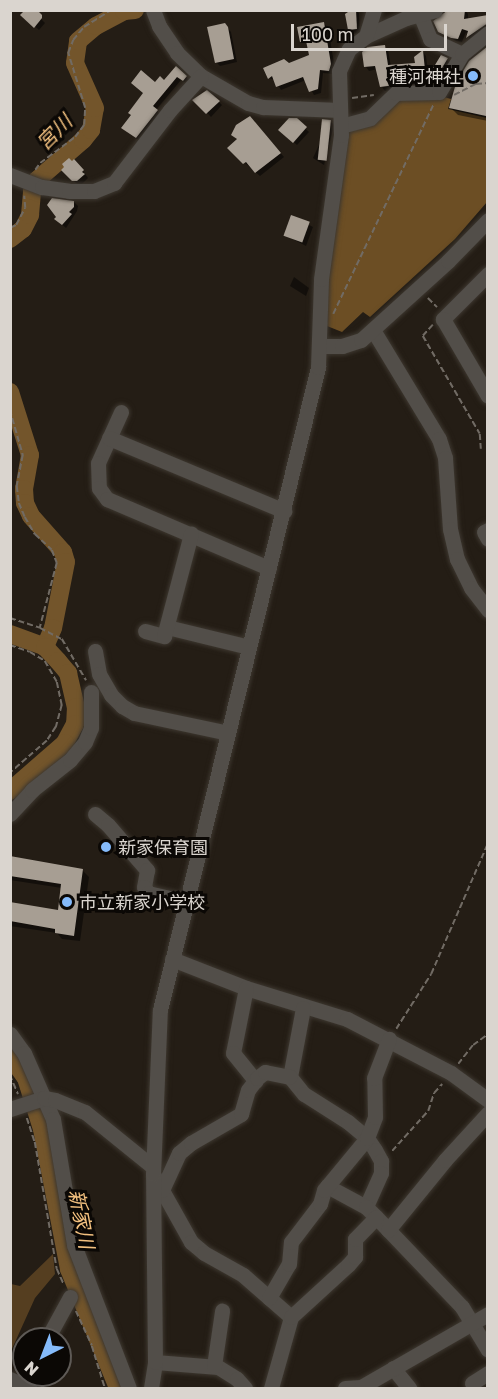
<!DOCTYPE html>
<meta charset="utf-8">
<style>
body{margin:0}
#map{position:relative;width:498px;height:1399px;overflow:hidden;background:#241d15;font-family:"Golos Text","Noto Sans JP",sans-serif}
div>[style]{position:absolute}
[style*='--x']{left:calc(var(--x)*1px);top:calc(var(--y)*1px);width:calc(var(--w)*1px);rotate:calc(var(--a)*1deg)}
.green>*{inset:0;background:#553e20}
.forest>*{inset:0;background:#6c4e24}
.shadow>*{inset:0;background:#0007}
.river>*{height:18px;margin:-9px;padding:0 9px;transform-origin:9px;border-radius:9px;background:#73552b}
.building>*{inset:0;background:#a79e93;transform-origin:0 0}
.path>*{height:1.5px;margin-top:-0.75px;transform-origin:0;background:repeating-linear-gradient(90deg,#716b64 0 6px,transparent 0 9px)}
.roads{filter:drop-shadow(0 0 2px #3d372f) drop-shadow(0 0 2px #3d372f)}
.minor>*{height:15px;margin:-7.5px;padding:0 7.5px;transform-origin:7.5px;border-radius:7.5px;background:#524e49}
.dots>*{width:16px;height:16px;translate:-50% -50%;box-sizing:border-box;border:3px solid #0b0805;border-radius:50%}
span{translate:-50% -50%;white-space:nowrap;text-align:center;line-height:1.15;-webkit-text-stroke:6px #0b0805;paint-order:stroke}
.poi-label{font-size:18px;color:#dad5cf}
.right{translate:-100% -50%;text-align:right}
.left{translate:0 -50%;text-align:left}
.water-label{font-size:20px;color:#f2c07f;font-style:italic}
.frame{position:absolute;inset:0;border:12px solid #dad5cf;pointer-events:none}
.north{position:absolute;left:12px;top:1327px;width:60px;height:60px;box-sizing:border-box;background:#0b0805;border:2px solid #5e5a56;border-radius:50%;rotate:222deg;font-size:16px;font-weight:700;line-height:24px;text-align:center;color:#dad5cf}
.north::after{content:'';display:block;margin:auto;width:21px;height:27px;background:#85bbfb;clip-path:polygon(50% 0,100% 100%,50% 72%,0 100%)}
.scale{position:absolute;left:291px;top:24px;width:156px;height:27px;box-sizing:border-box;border:3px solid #dad5cf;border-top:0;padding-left:8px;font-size:18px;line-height:21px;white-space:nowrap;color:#dad5cf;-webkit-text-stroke:4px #0b0805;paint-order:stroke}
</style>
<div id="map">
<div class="green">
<div style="clip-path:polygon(53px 1254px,55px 1274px,35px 1298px,11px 1351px,11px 1284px,20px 1286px)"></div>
</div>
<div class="forest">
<div style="clip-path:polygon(433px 94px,451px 99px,448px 109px,487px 118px,487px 202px,455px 239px,370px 317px,363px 312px,342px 332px,322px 324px,346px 132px,397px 96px)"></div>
</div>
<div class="shadow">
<div style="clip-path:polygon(32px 10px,45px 23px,39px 30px,22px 15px)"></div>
<div style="clip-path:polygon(354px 10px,359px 13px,360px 33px,354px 34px,350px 30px)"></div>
<div style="clip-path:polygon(445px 10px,465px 10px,468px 14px,468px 20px,488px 17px,488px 28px,471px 41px,466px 32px,462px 42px,456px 41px,439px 31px)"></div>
<div style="clip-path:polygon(224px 24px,231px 32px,237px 62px,220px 66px,216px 62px)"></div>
<div style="clip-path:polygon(324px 24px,328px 27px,335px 69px,333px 74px,323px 73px,321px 93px,314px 95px,306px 80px,281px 90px,275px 80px,269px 78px,310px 55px,308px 44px,302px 41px)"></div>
<div style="clip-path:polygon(384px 46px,388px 50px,391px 67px,416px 64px,423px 52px,426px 56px,429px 78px,441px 57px,451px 63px,442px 77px,432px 79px,432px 82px,441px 80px,439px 83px,385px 91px,382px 87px,378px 69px,369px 71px,366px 67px)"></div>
<div style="clip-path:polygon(488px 47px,488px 121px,458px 115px,451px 108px)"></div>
<div style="clip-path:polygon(176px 68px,190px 81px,188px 84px,181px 80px,156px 110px,160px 115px,140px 141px,127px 132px,155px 84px,164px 82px)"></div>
<div style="clip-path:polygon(195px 100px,219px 102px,222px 105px,211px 117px)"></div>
<div style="clip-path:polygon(296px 120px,309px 132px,297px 145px,280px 130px)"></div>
<div style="clip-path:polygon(330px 121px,334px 125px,324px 165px,313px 158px)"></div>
<div style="clip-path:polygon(253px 122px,284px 157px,260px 176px,229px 149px,239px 140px,232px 135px)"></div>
<div style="clip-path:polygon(78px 164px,88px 178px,82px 184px,77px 184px,63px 170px)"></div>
<div style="clip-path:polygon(74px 202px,78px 206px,77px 211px,66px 228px,56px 219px)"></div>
<div style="clip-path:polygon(292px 216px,313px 227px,306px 246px,285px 235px)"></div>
<div style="clip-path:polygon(294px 277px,309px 288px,306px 296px,290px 286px)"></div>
<div style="clip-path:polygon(10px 858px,83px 871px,89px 877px,80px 941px,62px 939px,57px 933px,10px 926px,10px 904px,59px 911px,62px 888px,10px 880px)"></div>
</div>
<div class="river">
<div style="--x:10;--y:239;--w:16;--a:-38"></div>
<div style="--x:23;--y:229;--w:16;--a:-63"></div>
<div style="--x:30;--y:215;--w:24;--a:-85"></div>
<div style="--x:32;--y:191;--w:12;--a:-66"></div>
<div style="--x:37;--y:180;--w:61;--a:-41"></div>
<div style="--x:83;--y:140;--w:13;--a:-51"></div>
<div style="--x:91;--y:130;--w:22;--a:-80"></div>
<div style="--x:95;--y:108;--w:49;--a:-114"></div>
<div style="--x:75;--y:63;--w:22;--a:-82"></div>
<div style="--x:78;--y:41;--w:23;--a:-40"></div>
<div style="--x:96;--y:26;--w:32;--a:-28"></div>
<div style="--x:124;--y:11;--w:11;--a:-5"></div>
<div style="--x:10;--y:392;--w:66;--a:72.4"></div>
<div style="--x:30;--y:455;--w:35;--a:100"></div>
<div style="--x:24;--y:489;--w:14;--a:86"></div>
<div style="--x:25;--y:503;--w:14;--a:65"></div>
<div style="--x:31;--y:516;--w:48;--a:48.4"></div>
<div style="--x:63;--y:552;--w:10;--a:73"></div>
<div style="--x:66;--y:562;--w:67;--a:101.1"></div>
<div style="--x:53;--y:628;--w:21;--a:113"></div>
<div style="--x:10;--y:634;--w:37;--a:20"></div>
<div style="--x:45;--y:647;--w:19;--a:47"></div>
<div style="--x:58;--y:661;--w:16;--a:50"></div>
<div style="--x:68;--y:673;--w:35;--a:77"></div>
<div style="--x:76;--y:707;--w:17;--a:93"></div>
<div style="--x:75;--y:724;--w:21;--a:118"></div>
<div style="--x:65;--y:743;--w:73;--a:138.9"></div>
<div style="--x:10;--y:1056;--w:27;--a:54"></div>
<div style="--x:26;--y:1078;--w:53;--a:72.6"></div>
<div style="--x:42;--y:1129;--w:143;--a:79.1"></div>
<div style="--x:69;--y:1269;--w:129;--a:67.6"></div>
</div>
<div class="building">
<div style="clip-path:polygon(25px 10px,37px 10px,42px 15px,42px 18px,34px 28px,20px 15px)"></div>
<div style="clip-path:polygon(351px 10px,356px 10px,357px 29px,348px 30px,345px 14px)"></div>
<div style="clip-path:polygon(448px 10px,465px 10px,464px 19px,488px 15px,488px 23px,466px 38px,468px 31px,462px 29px,458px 39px,451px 38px,438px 32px,433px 21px)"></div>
<div style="clip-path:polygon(324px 22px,331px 64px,329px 71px,320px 70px,318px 89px,309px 92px,303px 77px,276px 87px,272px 76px,268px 79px,263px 68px,284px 59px,289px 63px,309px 55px,306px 41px,300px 42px,297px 27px)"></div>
<div style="clip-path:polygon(225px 23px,228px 27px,234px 59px,215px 63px,207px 27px)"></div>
<div style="clip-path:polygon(385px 45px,388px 65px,415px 63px,414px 57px,423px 50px,426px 80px,441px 55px,448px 58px,435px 80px,380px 87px,375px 66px,364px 67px,362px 52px,367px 47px)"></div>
<div style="clip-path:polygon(488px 46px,486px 116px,449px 108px,456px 83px,469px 61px)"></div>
<div style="clip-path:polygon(176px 66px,187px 76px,183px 81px,177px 77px,153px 106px,158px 110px,136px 138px,121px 128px,131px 115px,128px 113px,143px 93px,131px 83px,141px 70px,155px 82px,160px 76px,164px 80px)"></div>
<div style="clip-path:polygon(207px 90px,220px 101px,206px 114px,192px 100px)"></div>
<div style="clip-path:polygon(250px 116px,281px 153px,255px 173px,246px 162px,243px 164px,227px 148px,237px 139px,231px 135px,236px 125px)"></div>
<div style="clip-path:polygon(289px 118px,297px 118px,307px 127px,293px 143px,278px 130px)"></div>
<div style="left:322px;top:119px;width:9px;height:41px;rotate:6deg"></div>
<div style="clip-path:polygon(69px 158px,72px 161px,74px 159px,84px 170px,82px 172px,85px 174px,77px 181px,72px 181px,61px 170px,64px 167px,62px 164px)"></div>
<div style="clip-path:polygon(52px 198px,74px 201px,74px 207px,69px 212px,72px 214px,62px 225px,54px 219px,56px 217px,47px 205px)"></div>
<div style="left:291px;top:215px;width:20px;height:22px;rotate:20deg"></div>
<div style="clip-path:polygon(10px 856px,83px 869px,74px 936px,55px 933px,55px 929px,10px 921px,10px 902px,58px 910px,61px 884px,10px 876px)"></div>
</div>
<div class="path">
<div style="--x:454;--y:95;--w:25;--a:-27"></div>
<div style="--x:476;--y:84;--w:12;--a:-5"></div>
<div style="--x:352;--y:98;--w:22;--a:-8"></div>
<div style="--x:35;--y:170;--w:9;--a:-54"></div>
<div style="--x:40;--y:163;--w:44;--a:-36.6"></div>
<div style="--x:75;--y:137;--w:15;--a:-53"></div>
<div style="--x:84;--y:125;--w:17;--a:-87"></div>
<div style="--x:85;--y:108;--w:58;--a:-107.2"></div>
<div style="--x:68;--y:53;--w:14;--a:-69"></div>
<div style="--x:73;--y:40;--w:17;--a:-50"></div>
<div style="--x:84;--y:27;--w:32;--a:-32"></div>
<div style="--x:10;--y:228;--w:7;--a:-27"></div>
<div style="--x:16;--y:225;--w:19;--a:-62"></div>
<div style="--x:25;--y:208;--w:12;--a:-95"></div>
<div style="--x:428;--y:298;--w:13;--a:45"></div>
<div style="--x:333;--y:314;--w:232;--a:-64.4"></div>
<div style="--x:433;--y:325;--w:15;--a:132"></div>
<div style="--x:423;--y:336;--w:113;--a:59.8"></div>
<div style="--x:480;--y:434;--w:15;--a:86"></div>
<div style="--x:10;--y:410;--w:47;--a:73.9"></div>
<div style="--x:23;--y:455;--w:32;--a:101"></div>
<div style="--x:17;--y:486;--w:17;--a:83"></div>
<div style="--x:19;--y:503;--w:15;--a:67"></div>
<div style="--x:25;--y:517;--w:20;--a:60"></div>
<div style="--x:35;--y:534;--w:23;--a:43"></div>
<div style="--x:52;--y:550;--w:14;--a:69"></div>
<div style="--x:57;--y:563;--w:67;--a:104.7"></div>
<div style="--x:10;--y:618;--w:32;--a:18"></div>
<div style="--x:40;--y:628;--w:25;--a:27"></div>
<div style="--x:62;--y:639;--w:48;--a:59.7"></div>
<div style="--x:10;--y:645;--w:21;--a:19"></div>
<div style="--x:30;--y:652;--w:17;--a:31"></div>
<div style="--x:45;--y:661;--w:24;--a:60"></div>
<div style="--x:57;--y:682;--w:24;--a:78"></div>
<div style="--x:62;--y:705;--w:23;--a:105"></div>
<div style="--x:56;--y:727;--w:17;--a:123"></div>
<div style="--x:47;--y:741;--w:49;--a:139.1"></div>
<div style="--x:396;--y:1029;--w:65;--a:-57.5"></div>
<div style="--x:431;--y:974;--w:143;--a:-66.5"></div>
<div style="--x:458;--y:1064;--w:24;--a:-52"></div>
<div style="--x:473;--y:1045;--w:19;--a:-36"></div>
<div style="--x:10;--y:1075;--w:21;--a:67"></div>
<div style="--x:27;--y:1118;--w:25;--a:72"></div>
<div style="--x:35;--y:1142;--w:129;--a:80.2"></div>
<div style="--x:57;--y:1269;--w:17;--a:66"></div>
<div style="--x:392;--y:1151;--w:54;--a:-48"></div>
<div style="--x:428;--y:1111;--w:19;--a:-72"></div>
<div style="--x:434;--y:1093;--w:12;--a:-48"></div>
<div style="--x:76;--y:1311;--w:38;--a:65"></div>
<div style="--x:92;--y:1346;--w:44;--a:72.8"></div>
</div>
<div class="roads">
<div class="minor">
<div style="--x:153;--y:10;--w:17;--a:69"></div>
<div style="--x:159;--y:26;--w:32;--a:56"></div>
<div style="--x:177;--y:53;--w:33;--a:44"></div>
<div style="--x:201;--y:76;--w:54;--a:29.9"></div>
<div style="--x:248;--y:103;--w:16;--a:15"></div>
<div style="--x:263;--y:107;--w:77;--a:2.2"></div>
<div style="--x:420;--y:14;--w:27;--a:68"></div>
<div style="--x:430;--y:39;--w:35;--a:25"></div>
<div style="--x:366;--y:36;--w:44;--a:-24.2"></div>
<div style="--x:406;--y:18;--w:30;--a:-15"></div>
<div style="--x:341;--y:126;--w:30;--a:-15"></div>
<div style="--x:370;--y:118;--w:36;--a:-44"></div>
<div style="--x:396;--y:93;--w:43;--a:-1.3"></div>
<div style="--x:439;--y:92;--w:44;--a:-58.8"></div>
<div style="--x:462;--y:54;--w:33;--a:-39"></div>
<div style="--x:10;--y:175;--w:34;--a:21"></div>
<div style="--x:42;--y:187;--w:27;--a:8"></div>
<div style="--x:69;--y:191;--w:25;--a:0"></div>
<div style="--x:94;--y:191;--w:22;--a:-22"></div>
<div style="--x:114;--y:183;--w:92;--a:-52.5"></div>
<div style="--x:170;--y:110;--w:46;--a:-47.6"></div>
<div style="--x:488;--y:274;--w:64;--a:135"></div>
<div style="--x:443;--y:319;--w:89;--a:59.7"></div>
<div style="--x:373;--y:330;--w:127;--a:58.8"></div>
<div style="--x:439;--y:439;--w:20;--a:72"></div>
<div style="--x:445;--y:458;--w:71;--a:86"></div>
<div style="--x:450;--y:529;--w:31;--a:77"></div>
<div style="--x:457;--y:559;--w:32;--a:64"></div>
<div style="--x:471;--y:588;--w:28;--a:52"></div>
<div style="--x:320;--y:346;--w:22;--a:0"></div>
<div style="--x:342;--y:346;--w:20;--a:-18"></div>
<div style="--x:361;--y:340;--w:118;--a:-42.2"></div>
<div style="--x:448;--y:261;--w:57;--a:-45.7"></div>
<div style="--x:121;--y:412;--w:56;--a:114.3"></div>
<div style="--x:98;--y:463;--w:25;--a:88"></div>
<div style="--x:99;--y:488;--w:14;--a:54"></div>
<div style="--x:107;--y:499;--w:176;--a:23.1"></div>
<div style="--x:109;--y:438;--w:190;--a:22.6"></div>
<div style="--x:488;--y:530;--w:4;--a:153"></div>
<div style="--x:484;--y:532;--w:8;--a:60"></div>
<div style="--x:167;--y:627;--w:84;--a:13.7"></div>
<div style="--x:145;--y:631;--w:20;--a:15"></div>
<div style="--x:164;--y:636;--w:106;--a:-75.2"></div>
<div style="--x:95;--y:651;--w:23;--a:80"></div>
<div style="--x:99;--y:674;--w:24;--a:60"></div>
<div style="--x:111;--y:695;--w:16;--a:45"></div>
<div style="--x:122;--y:706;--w:14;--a:30"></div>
<div style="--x:134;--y:713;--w:96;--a:12"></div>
<div style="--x:10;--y:814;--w:33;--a:-47"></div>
<div style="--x:32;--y:790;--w:48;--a:-38.3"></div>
<div style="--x:70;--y:760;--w:23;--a:-50"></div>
<div style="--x:85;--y:742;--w:15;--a:-67"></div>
<div style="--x:91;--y:728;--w:36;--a:-90"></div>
<div style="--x:95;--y:814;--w:17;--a:40"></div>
<div style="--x:108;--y:825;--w:60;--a:49.1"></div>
<div style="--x:147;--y:870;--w:17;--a:100"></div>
<div style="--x:144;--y:887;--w:7;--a:56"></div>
<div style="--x:148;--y:893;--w:39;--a:13"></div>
<div style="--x:172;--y:959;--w:79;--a:21.4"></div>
<div style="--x:246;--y:988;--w:106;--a:17.1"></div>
<div style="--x:347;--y:1019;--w:117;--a:27.4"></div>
<div style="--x:451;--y:1073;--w:46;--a:36.1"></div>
<div style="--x:246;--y:988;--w:66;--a:101.3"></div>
<div style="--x:233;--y:1053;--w:36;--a:51"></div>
<div style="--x:303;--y:1008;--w:70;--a:100.7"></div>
<div style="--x:290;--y:1077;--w:22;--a:51"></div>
<div style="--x:304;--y:1094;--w:52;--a:32.5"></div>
<div style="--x:348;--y:1122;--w:25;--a:40"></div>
<div style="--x:367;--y:1138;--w:14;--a:56"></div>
<div style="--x:375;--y:1150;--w:13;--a:61"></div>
<div style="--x:381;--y:1161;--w:12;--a:90"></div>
<div style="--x:381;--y:1173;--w:37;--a:114"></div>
<div style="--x:10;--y:1034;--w:24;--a:54"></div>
<div style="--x:24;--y:1053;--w:72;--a:66.3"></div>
<div style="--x:53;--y:1119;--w:128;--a:80.5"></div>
<div style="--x:74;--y:1245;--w:153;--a:69"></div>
<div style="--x:10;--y:1109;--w:36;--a:-18"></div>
<div style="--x:44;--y:1098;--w:11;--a:10"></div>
<div style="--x:55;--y:1100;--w:32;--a:22"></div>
<div style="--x:85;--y:1112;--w:87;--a:39"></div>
<div style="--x:154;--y:1176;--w:76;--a:60.7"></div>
<div style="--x:191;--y:1242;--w:17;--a:40"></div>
<div style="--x:204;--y:1253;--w:45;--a:29.4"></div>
<div style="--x:243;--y:1275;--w:64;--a:41.2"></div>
<div style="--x:291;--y:1317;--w:74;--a:105.7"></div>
<div style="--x:327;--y:1186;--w:44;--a:28.3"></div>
<div style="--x:366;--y:1207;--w:14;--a:45"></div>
<div style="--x:376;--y:1217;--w:124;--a:46.3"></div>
<div style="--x:462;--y:1307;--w:50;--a:58.8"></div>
<div style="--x:162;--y:1190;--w:41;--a:-65.3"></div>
<div style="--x:179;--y:1153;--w:16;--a:-40"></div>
<div style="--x:191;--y:1143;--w:58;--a:-30.1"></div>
<div style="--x:241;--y:1114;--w:25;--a:-74"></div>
<div style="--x:248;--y:1090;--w:15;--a:-53"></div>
<div style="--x:257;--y:1078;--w:10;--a:-37"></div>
<div style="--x:265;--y:1072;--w:25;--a:11"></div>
<div style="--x:388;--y:1230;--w:90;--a:-50.8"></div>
<div style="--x:445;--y:1160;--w:64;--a:-47.5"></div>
<div style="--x:269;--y:1298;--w:39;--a:-60"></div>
<div style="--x:289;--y:1264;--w:22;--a:-85"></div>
<div style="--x:291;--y:1242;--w:48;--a:-52.7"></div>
<div style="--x:320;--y:1204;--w:15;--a:-74"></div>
<div style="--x:324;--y:1190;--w:67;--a:-50.4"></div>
<div style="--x:367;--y:1138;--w:22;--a:-69"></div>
<div style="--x:375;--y:1117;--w:39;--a:-91"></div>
<div style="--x:374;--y:1078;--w:42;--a:-69"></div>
<div style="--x:291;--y:1317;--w:77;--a:-42.4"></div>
<div style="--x:348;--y:1265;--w:11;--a:-49"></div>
<div style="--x:355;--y:1257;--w:18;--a:-90"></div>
<div style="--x:355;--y:1239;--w:30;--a:-46"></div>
<div style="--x:47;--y:1339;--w:48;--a:-61.3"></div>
<div style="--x:155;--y:1362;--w:63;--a:4.5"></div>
<div style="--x:218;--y:1367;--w:22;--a:32"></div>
<div style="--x:237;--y:1379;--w:12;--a:48"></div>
<div style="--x:214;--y:1366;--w:56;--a:-81.7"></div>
<div style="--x:393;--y:1368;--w:26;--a:51"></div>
<div style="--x:10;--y:1379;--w:21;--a:25"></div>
<div style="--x:472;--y:1383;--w:19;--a:-32"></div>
<div style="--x:151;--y:1388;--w:26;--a:-81"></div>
<div style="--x:155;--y:1362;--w:188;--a:-90.6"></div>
<div style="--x:153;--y:1174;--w:164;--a:-87.6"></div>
<div style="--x:160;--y:1010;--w:662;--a:-76.19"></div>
<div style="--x:318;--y:367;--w:88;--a:-88"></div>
<div style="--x:321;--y:279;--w:145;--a:-82.1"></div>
<div style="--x:341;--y:135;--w:64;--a:-91.8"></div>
<div style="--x:339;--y:71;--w:24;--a:-66"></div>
<div style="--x:349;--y:49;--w:21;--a:-37"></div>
<div style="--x:366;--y:36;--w:27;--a:-73"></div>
<div style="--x:345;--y:1388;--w:16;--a:-4"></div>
<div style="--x:361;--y:1387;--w:146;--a:-29.9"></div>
</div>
</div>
<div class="dots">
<div style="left:473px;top:76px;background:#85bbfb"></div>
<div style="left:106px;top:847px;background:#85bbfb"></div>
<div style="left:67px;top:902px;background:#85bbfb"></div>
</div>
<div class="poi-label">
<span class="right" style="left:461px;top:76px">種河神社</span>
<span class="left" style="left:118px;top:847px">新家保育園</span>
<span class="left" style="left:79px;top:902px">市立新家小学校</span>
</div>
<div class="water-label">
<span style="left:54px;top:132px;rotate:-45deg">宮川</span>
<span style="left:82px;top:1219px;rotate:79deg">新家川</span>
</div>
<div class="frame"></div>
<div class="north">N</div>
<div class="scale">100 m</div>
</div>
